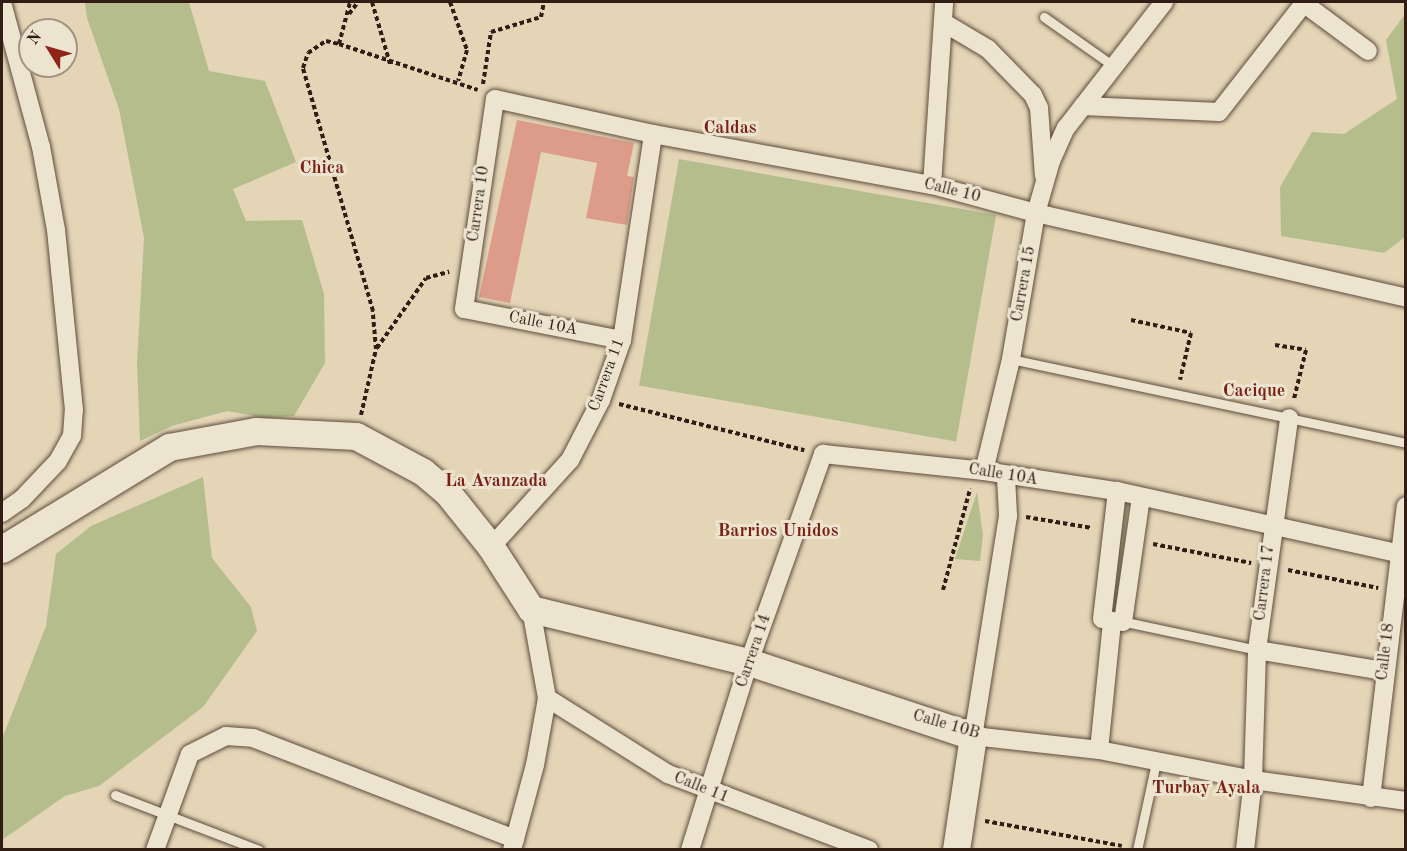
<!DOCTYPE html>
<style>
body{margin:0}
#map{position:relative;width:1407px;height:851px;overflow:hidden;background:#e3d5b6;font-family:"Old Standard TT",serif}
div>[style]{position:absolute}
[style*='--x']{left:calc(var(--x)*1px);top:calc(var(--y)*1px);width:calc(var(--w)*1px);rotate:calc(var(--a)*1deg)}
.green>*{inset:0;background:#b5bd8d;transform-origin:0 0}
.building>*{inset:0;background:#dc9c89}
.path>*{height:4px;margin-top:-2px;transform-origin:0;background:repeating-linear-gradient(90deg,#311d14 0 4.5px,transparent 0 7.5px)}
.roads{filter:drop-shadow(0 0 2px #5e4b3c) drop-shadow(0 0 2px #5e4b3c)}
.lane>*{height:9px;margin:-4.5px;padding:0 4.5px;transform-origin:4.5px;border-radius:4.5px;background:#ede4d0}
.street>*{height:18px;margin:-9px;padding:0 9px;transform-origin:9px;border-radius:9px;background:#ede4d0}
.secondary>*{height:27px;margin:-13.5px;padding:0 13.5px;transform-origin:13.5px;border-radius:13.5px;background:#ede4d0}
span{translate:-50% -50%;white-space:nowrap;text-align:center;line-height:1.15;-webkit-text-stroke:6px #ede4d0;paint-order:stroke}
.street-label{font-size:16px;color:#311d14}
.neighbourhood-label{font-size:18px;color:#7a1f14;font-weight:700}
.frame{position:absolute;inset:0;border:3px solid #311d14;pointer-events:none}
.north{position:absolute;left:18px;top:18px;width:60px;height:60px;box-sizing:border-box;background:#ede4d0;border:2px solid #a29485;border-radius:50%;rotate:307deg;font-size:16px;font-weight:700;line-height:24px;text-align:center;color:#311d14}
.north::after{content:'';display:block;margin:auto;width:21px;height:27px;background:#8f2418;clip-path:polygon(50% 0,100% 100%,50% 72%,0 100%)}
</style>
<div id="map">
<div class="green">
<div style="clip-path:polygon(85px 2px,189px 2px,209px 71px,265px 81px,296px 162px,233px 189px,246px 221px,302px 220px,324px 294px,325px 363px,294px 416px,265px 418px,227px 411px,172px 426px,140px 441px,137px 363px,144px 238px,119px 109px,87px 18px)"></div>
<div style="clip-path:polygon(1405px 14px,1405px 237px,1384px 253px,1281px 236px,1280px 187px,1312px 132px,1344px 134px,1397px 99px,1386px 40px)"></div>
<div style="left:679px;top:159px;width:322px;height:230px;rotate:10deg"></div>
<div style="clip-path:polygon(203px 477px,212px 558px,251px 607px,257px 631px,203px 707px,99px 786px,65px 796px,2px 840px,2px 739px,46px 626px,56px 554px,91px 526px)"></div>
<div style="clip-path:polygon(977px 492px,983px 535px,980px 561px,955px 559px)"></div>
<div style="left:1121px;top:503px;width:8px;height:112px;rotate:7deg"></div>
</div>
<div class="building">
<div style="clip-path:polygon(517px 120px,634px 143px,627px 176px,634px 177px,627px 225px,586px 218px,597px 163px,541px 152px,510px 303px,479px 297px)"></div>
</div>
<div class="path">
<div style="--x:372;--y:2;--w:65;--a:73.8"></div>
<div style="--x:450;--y:2;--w:51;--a:70.5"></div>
<div style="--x:467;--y:50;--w:32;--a:106"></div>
<div style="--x:349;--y:14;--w:15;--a:-53"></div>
<div style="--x:339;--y:44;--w:43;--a:-75.3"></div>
<div style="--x:483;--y:84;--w:53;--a:-81.3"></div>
<div style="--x:491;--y:32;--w:52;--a:-16.7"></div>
<div style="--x:541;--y:17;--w:15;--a:-79"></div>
<div style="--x:1131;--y:320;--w:61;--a:12.2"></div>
<div style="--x:1191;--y:333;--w:48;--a:103.2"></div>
<div style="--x:1275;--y:345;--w:31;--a:9"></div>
<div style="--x:1306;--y:350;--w:50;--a:103.8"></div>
<div style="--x:377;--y:348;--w:85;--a:-55"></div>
<div style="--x:426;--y:278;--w:24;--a:-15"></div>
<div style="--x:619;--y:404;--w:191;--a:14"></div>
<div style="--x:361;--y:415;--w:68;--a:-77.2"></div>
<div style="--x:376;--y:349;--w:38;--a:-95"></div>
<div style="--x:373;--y:311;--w:253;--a:-106.1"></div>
<div style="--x:303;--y:68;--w:16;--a:-72"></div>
<div style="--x:308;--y:53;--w:22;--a:-34"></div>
<div style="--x:326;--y:41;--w:13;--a:13"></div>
<div style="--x:339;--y:44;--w:146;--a:18.3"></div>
<div style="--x:1026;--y:517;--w:67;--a:9.5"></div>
<div style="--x:1153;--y:544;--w:100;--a:11"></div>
<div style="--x:1288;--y:570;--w:92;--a:11.3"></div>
<div style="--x:943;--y:590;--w:105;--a:-75"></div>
<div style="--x:985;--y:821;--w:139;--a:10.3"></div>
</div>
<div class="roads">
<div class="lane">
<div style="--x:1044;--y:17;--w:83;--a:35.2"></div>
<div style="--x:1011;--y:359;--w:404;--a:12"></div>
<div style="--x:1121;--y:621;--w:139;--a:12"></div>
<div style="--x:115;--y:795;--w:154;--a:20.9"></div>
<div style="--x:1137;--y:850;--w:90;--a:-77.8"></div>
</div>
<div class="street">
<div style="--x:1302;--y:2;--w:82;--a:36.6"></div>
<div style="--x:946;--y:24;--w:49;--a:30.8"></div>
<div style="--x:988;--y:49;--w:64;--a:45.6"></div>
<div style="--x:1033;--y:95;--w:14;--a:65"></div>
<div style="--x:1039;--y:108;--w:68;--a:85.8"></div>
<div style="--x:1083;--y:106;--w:136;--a:2.5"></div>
<div style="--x:1219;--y:112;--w:140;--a:-52"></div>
<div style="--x:932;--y:185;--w:183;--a:-86.2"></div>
<div style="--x:622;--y:340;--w:161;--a:-168.9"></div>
<div style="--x:464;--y:309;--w:212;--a:-81.6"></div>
<div style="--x:495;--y:99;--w:162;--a:12.5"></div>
<div style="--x:653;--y:134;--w:284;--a:10.4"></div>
<div style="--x:932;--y:185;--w:108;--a:15.1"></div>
<div style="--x:1036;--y:213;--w:380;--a:12.9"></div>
<div style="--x:984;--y:471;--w:115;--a:-76.4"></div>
<div style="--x:1011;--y:359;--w:148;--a:-80.3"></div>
<div style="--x:1036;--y:213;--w:54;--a:-73.9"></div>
<div style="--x:1051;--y:161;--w:36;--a:-66"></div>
<div style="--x:1066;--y:128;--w:160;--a:-52.1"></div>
<div style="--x:1006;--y:477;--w:39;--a:87"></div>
<div style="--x:1008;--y:516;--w:223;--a:99"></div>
<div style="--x:973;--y:736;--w:127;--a:6.3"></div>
<div style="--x:1099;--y:750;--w:157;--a:11"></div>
<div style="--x:1253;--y:780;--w:154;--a:7.8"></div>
<div style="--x:2;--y:513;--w:24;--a:-35"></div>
<div style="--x:22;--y:499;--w:52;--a:-46.5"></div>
<div style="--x:58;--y:461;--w:29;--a:-61"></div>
<div style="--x:72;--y:436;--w:26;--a:-86"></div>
<div style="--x:74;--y:410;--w:181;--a:-95.7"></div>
<div style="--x:56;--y:230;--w:84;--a:-100.2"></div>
<div style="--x:41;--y:147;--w:150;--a:-105.1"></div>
<div style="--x:491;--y:547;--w:118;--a:-47.8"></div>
<div style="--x:570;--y:460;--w:68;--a:-62.7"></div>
<div style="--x:601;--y:400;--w:64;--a:-70.7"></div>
<div style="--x:622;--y:340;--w:208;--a:-81.4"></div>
<div style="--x:1102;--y:619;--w:129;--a:-83.3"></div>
<div style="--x:1123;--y:622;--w:126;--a:-81.8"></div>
<div style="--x:1257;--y:650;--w:129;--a:9.4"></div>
<div style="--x:547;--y:698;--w:143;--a:32.1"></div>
<div style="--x:668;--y:774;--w:215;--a:20.7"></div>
<div style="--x:1099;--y:750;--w:130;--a:-84.2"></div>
<div style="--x:1371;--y:798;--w:294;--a:-83.2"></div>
<div style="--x:155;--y:850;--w:102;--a:-70"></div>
<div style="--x:190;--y:754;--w:40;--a:-26.6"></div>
<div style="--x:226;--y:736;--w:27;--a:4"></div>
<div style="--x:253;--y:738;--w:281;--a:21.1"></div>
<div style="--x:512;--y:850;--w:88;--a:-74.9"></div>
<div style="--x:535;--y:765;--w:68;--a:-79.8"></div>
<div style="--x:547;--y:698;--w:90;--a:-100.2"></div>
<div style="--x:690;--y:850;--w:197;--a:-72.6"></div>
<div style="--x:749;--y:662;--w:221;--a:-70.4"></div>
<div style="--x:823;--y:454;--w:162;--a:6"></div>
<div style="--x:984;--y:471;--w:134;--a:8.6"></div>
<div style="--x:1117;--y:491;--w:296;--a:12.5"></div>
<div style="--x:1245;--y:850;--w:70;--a:-83.5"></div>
<div style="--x:1253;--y:780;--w:130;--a:-88.2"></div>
<div style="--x:1257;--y:650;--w:234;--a:-82.1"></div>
</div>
<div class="secondary">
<div style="--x:2;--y:549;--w:196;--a:-31.4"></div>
<div style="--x:169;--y:447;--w:88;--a:-10.4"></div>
<div style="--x:256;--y:431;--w:100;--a:2.9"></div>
<div style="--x:356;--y:436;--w:76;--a:28.2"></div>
<div style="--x:423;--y:472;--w:31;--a:40"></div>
<div style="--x:447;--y:492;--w:70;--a:51.3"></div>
<div style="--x:491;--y:547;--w:74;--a:57.2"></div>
<div style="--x:531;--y:609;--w:224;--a:13.7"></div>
<div style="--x:749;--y:662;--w:236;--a:18.3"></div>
<div style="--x:973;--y:736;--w:115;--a:98.5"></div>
</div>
</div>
<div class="street-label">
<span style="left:952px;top:191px;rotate:14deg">Calle 10</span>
<span style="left:479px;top:204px;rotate:-82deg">Carrera 10</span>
<span style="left:1024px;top:284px;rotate:-80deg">Carrera 15</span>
<span style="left:543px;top:324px;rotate:11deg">Calle 10A</span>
<span style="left:607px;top:375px;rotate:-70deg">Carrera 11</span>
<span style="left:1003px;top:475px;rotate:9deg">Calle 10A</span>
<span style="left:1265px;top:583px;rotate:-83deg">Carrera 17</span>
<span style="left:754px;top:651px;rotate:-71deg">Carrera 14</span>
<span style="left:1386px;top:652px;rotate:-83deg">Calle 18</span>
<span style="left:946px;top:725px;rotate:16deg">Calle 10B</span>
<span style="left:701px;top:788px;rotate:22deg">Calle 11</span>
</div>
<div class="neighbourhood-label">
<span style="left:730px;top:128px">Caldas</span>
<span style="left:322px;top:168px">Chica</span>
<span style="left:1254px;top:391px">Cacique</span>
<span style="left:496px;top:481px">La Avanzada</span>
<span style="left:778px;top:531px">Barrios Unidos</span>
<span style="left:1206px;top:788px">Turbay Ayala</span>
</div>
<div class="frame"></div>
<div class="north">N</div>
</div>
